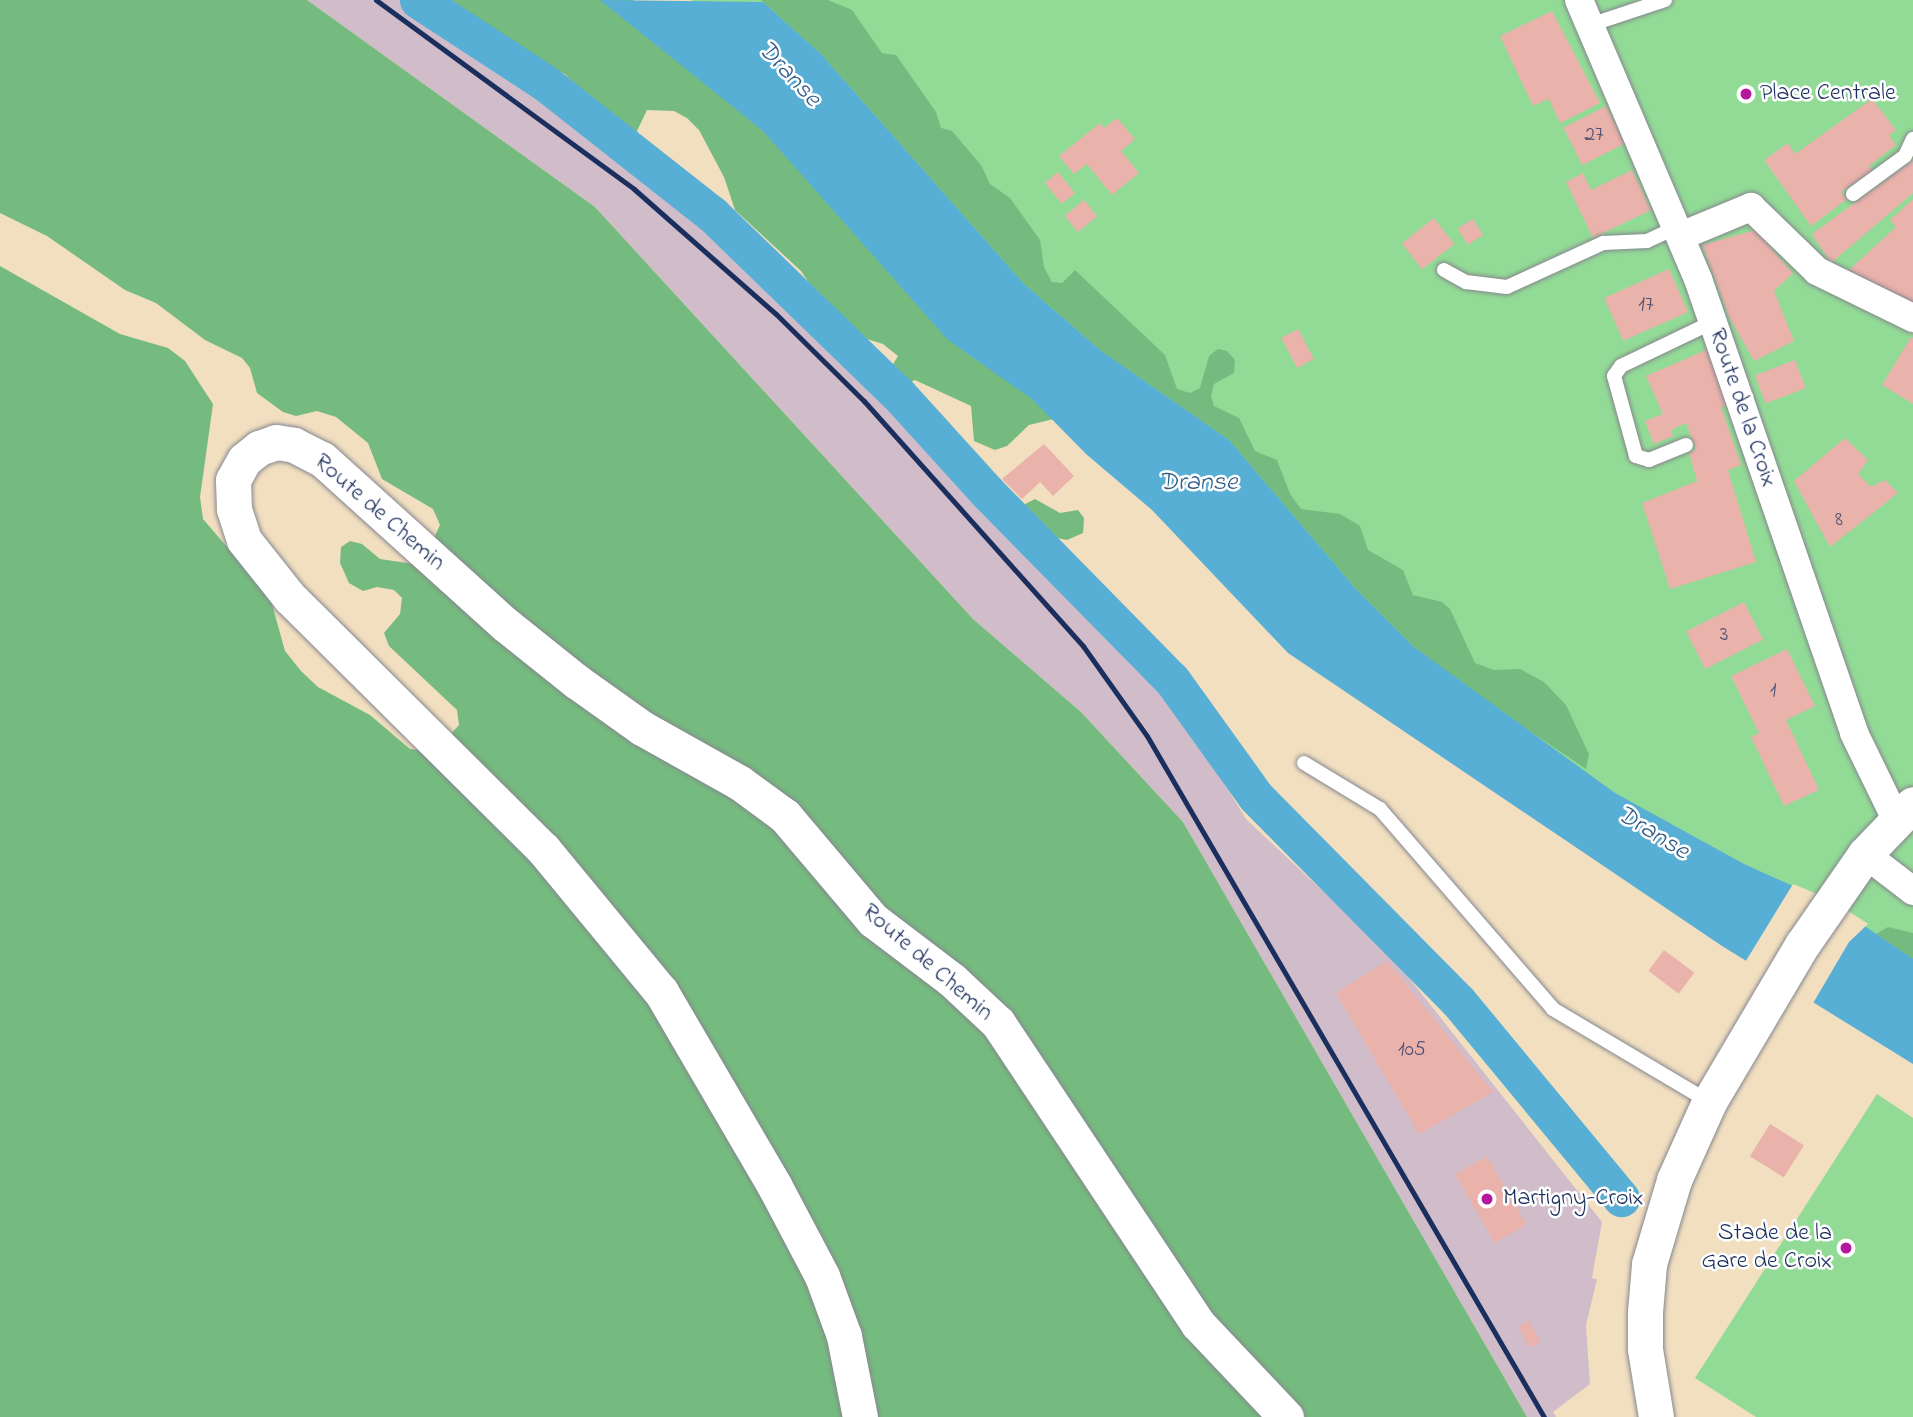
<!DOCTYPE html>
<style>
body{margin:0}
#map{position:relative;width:1913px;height:1417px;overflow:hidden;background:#f2dfc0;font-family:"Indie Flower",sans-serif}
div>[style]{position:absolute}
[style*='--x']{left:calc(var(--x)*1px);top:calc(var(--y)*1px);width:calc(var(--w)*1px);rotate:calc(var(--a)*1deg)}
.industrial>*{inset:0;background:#d1bdca}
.green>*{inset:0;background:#92db96}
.forest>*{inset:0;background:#75bb7f}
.water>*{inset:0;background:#58afd5}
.pier>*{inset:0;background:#f2dfc0}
.canal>*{height:37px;margin:-18.5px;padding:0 18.5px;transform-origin:18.5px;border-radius:18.5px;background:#58afd5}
.building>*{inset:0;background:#e9b3ab;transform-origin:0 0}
.roads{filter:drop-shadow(0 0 2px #86878f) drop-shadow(0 0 2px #86878f)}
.service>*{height:14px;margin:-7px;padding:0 7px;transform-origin:7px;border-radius:7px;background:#fff}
.minor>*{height:28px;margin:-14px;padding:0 14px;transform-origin:14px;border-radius:14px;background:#fff}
.tertiary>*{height:35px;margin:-17.5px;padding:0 17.5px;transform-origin:17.5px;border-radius:17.5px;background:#fff}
.rail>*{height:5px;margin:-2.5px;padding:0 2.5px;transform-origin:2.5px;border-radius:2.5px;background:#1b2f5e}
.dots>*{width:19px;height:19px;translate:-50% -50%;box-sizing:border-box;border:4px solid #fff;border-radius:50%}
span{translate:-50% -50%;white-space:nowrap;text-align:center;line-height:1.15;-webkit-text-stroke:5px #fff;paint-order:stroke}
.number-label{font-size:21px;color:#4e5071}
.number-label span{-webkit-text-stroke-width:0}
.poi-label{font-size:24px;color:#1b2f5e}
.left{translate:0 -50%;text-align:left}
.right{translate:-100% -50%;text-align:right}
.street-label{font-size:24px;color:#1b2f5e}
.water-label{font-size:26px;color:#305c88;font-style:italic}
</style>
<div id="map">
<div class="industrial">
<div style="clip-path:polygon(307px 0,446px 0,566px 75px,892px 412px,989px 519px,1108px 637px,1160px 678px,1246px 819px,1391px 955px,1602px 1222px,1592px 1278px,1597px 1279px,1586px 1325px,1590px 1384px,1553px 1412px,1556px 1417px,1527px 1417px,1183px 822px,1081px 712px,973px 619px,595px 207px)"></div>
</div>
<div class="green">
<div style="clip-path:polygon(691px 0,1913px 0,1913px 1000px,1384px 672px)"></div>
<div style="clip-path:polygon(1877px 1094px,1913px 1118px,1913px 1417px,1756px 1417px,1695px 1378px)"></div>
</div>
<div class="forest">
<div style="clip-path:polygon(0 0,307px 0,595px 207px,973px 619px,1081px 712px,1183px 822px,1527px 1417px,0 1417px,0 266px,120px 334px,168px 348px,185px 361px,213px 404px,200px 497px,203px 519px,270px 597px,285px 651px,301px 671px,318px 687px,370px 715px,410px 749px,434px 752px,459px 725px,457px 710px,389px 646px,384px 633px,400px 614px,402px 598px,394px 590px,377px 587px,363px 591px,349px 583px,340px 563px,341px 547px,350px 541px,362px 544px,380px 559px,414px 564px,424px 559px,440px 525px,433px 509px,382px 479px,368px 443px,336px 417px,317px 411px,296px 416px,283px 412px,257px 393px,250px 368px,242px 358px,205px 340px,156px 303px,125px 290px,47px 236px,0 213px)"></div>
<div style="clip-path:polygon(446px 0,633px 0,1070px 415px,1029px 425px,1007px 446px,995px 450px,974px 441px,971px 406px,915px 380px,907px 384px,907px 393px,943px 430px,958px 456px,1004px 503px,1023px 505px,1035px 499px,1060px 513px,1078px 510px,1084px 518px,1083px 533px,1067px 540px,1042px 535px,1037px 557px,1027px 554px,1006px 522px,914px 427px,904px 409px,885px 396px,881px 384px,898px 356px,883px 344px,841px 331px,801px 271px,735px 210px,724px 177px,699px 130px,687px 118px,674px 111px,647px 110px,637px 131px,641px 142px,678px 173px,682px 180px,676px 186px,566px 75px)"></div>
<div style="clip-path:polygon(761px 0,828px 0,852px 10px,882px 53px,896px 55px,936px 112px,941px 128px,952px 131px,981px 165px,990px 184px,1010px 198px,1040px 240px,1044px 267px,1052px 282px,1062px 283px,1075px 270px,1165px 355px,1177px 389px,1190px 393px,1200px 388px,1209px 356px,1218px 349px,1227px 351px,1235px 360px,1234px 373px,1214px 384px,1211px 396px,1214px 406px,1239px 418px,1255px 451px,1277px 460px,1290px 494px,1301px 509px,1340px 514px,1360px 526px,1368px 550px,1403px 570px,1413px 595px,1442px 602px,1450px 609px,1475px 663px,1494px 670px,1520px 669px,1544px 682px,1566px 705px,1589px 754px,1586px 769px,1464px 687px,1414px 647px,1356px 589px,1229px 440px,1100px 350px,1024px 284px,820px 53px)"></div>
<div style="clip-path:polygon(1888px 927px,1913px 933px,1913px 972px,1876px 934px)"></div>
</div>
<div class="water">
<div style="clip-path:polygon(600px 0,763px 2px,820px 53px,1024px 284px,1100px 350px,1229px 440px,1356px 589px,1414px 647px,1615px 793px,1744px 864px,1831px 903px,1913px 959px,1913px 1064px,1722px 946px,1288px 653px,1152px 510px,1086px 454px,1032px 399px,948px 340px,763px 131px)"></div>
</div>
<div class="pier">
<div style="clip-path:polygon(1793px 884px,1832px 900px,1868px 924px,1849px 942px,1812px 1005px,1744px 964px)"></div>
</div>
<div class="canal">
<div style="--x:418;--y:0;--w:150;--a:33.1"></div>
<div style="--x:544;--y:82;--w:214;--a:38.2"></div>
<div style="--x:712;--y:214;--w:260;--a:44.1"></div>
<div style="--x:899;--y:395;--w:132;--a:47.8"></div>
<div style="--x:988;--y:493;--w:262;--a:45.5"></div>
<div style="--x:1172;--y:680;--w:144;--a:54.3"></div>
<div style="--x:1256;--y:797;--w:287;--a:45.3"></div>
<div style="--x:1458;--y:1001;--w:256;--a:50.4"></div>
</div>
<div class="building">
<div style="clip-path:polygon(1552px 11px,1600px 103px,1560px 123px,1549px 99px,1533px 106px,1500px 36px)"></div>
<div style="clip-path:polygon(1872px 99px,1896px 130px,1889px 135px,1896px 145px,1869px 166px,1873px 171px,1841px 192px,1847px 199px,1811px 226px,1764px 160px,1788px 143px,1795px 154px)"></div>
<div style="left:1606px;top:106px;width:42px;height:48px;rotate:63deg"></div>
<div style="clip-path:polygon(1117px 118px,1135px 139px,1121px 151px,1139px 173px,1112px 195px,1087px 164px,1074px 174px,1059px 156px,1100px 123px,1104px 128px)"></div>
<div style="clip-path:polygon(1913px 160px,1913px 193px,1831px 263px,1812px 234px)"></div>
<div style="clip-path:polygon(1632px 170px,1651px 210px,1593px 238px,1566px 182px,1583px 173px,1591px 190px)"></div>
<div style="left:1058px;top:172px;width:27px;height:17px;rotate:51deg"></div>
<div style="clip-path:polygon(1913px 199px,1913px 312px,1849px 270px,1896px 227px,1890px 220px)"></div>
<div style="left:1084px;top:200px;width:21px;height:25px;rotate:51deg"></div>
<div style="left:1434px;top:218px;width:33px;height:41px;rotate:52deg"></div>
<div style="left:1473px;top:219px;width:19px;height:18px;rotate:58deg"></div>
<div style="clip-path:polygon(1755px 230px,1793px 273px,1774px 291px,1794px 341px,1754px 361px,1729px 317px,1702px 245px)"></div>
<div style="left:1669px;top:269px;width:47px;height:71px;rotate:66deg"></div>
<div style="left:1298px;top:329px;width:34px;height:19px;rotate:62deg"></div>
<div style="clip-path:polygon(1911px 337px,1913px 338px,1913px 404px,1882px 385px)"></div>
<div style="clip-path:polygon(1713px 347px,1733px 403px,1721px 407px,1741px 465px,1728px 470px,1756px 562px,1670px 589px,1642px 503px,1697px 481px,1689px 452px,1696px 450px,1686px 423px,1671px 430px,1673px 436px,1654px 444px,1645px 421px,1663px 414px,1646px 376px)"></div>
<div style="left:1795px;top:360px;width:30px;height:43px;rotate:69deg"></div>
<div style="clip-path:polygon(1845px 438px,1868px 460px,1858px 474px,1871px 487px,1885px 480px,1898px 493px,1830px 547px,1794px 481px)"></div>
<div style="clip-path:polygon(1044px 444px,1074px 476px,1053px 496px,1040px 482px,1022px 499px,1002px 479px)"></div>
<div style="left:1744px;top:602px;width:42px;height:65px;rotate:63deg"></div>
<div style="clip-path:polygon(1787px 649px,1815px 706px,1786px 720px,1819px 790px,1784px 806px,1751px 737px,1759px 733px,1731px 676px)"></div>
<div style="left:1664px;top:950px;width:38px;height:26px;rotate:37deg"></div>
<div style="clip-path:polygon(1387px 961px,1493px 1092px,1419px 1134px,1336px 993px)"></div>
<div style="left:1770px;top:1124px;width:40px;height:38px;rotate:32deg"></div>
<div style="left:1487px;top:1156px;width:79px;height:37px;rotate:60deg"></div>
<div style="left:1529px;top:1321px;width:24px;height:12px;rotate:62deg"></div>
</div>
<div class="roads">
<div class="service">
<div style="--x:1590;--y:25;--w:79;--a:-18.4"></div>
<div style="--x:1853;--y:194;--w:64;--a:-36.2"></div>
<div style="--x:1905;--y:156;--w:19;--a:-65"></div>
<div style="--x:1444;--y:270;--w:25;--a:29"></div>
<div style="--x:1466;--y:282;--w:41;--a:7"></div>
<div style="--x:1507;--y:287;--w:106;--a:-24.6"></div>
<div style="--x:1603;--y:243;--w:44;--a:-2.6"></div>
<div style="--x:1647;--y:241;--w:33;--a:-25"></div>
<div style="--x:1686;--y:445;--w:40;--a:158"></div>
<div style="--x:1649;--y:460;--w:14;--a:-163"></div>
<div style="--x:1636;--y:456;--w:83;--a:-105.4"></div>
<div style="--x:1614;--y:376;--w:12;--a:-55"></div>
<div style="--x:1621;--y:366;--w:102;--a:-25.6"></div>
<div style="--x:1304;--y:763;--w:89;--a:31.2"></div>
<div style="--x:1380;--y:809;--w:264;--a:49.1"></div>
<div style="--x:1553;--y:1009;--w:180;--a:30.7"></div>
</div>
<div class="minor">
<div style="--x:1579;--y:0;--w:303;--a:66.9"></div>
<div style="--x:1698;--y:279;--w:480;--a:71"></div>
<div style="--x:1854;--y:733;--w:96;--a:64"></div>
<div style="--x:1681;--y:236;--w:76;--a:-22.5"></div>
<div style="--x:1751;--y:207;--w:92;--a:44.1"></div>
<div style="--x:1817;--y:271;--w:107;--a:26.1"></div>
<div style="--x:1865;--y:854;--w:61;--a:37.6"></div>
</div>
<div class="tertiary">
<div style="--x:860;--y:1417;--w:83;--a:-101.2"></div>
<div style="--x:844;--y:1336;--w:64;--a:-110.1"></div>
<div style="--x:822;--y:1276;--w:103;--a:-117.8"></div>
<div style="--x:774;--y:1185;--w:224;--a:-120.3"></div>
<div style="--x:661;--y:992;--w:185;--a:-129.5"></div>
<div style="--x:543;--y:849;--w:356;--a:-135.2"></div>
<div style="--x:290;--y:598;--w:74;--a:-128.4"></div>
<div style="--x:244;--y:540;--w:33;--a:-108"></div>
<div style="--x:234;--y:509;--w:29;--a:-92"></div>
<div style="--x:233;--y:480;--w:23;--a:-61"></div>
<div style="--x:244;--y:460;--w:19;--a:-39"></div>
<div style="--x:259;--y:448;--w:18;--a:-19"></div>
<div style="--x:276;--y:442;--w:18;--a:9"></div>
<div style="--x:294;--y:445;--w:31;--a:27"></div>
<div style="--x:322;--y:459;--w:248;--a:42.1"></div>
<div style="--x:506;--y:625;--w:90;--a:38.7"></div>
<div style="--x:576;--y:681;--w:81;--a:35.5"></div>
<div style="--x:642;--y:728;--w:112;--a:29.3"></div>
<div style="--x:740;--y:783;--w:56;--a:36.3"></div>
<div style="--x:785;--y:816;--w:136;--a:49.8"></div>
<div style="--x:873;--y:920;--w:99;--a:37.2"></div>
<div style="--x:952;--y:980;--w:63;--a:43.1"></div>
<div style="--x:998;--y:1023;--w:361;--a:56.4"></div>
<div style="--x:1198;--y:1324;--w:128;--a:46.6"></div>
<div style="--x:1656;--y:1417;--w:69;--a:-99.2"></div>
<div style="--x:1645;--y:1349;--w:37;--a:-90"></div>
<div style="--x:1645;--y:1312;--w:48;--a:-85.2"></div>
<div style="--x:1649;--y:1264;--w:88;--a:-73.4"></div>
<div style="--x:1674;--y:1180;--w:85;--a:-65.8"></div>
<div style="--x:1709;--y:1102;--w:182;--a:-59.4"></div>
<div style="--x:1802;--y:945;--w:111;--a:-55.3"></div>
<div style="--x:1865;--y:854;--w:69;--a:-46.2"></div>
</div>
</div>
<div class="rail">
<div style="--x:376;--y:0;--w:320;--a:36.2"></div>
<div style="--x:634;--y:189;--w:189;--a:41.4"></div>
<div style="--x:776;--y:314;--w:124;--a:44.7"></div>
<div style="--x:864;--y:401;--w:329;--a:48.2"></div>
<div style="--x:1083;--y:646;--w:110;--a:54.6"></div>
<div style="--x:1147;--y:736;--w:788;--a:59.76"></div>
</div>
<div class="dots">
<div style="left:1746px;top:94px;background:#b5179e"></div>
<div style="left:1487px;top:1199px;background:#b5179e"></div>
<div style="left:1846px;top:1248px;background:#b5179e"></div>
</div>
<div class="number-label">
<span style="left:1594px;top:135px">27</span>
<span style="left:1646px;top:305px">17</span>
<span style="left:1839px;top:520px">8</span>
<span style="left:1724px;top:635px">3</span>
<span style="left:1773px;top:691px">1</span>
<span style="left:1412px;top:1050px">105</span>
</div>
<div class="poi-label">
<span class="left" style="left:1760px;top:94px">Place Centrale</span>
<span class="left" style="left:1503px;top:1199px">Martigny-Croix</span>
<span class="right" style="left:1832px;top:1248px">Stade de la<br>Gare de Croix</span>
</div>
<div class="street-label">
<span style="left:1742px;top:408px;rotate:71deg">Route de la Croix</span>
<span style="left:379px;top:513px;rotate:41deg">Route de Chemin</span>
<span style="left:927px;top:963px;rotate:41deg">Route de Chemin</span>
</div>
<div class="water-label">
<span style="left:788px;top:75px;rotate:47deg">Dranse</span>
<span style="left:1198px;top:484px">Dranse</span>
<span style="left:1652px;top:834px;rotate:32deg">Dranse</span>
</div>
</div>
